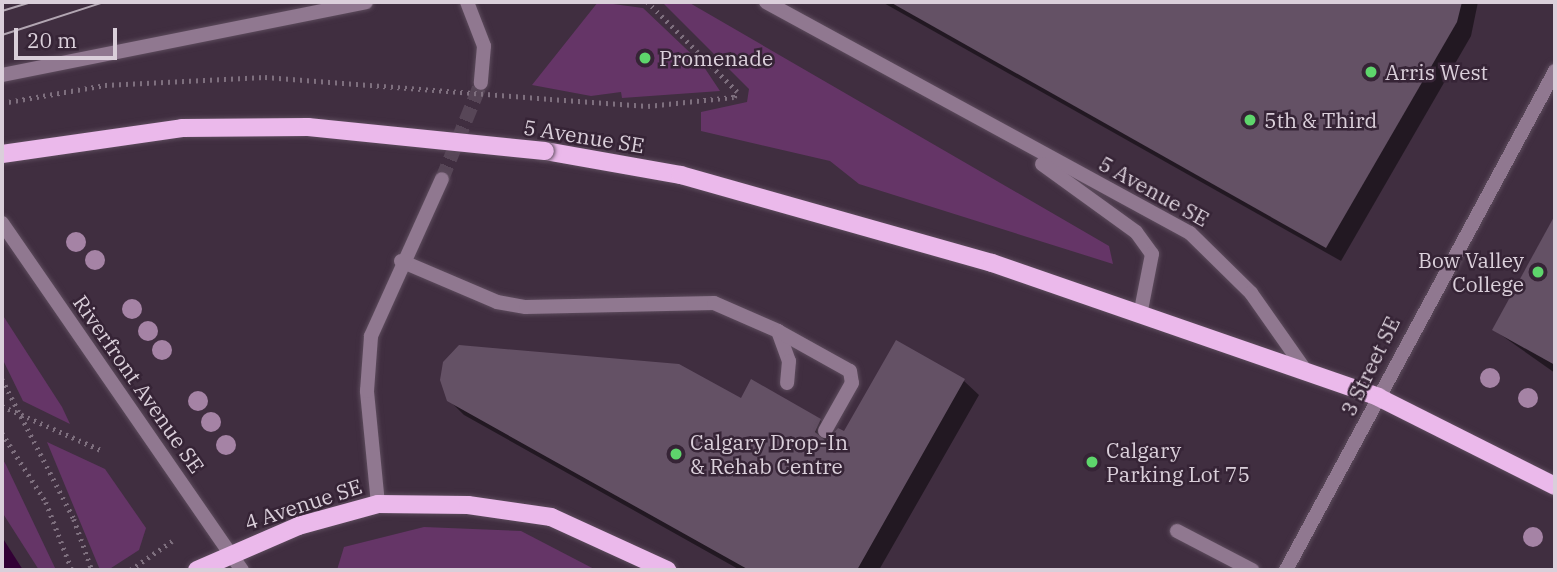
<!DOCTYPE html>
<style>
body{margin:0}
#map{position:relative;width:1557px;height:572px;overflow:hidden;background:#402e40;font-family:"IBM Plex Serif",serif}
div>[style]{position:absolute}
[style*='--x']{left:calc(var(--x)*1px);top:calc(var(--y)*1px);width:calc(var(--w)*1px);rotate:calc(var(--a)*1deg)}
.green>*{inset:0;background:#653567}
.water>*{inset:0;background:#320135}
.shadow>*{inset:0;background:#0007}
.building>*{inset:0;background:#645165}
.minor-tunnel>*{height:14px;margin-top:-7px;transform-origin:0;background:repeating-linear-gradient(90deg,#574657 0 14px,transparent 0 21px)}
.path>*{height:4.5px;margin-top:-2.25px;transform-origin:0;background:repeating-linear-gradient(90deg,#7e6f7e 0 2px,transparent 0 7px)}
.roads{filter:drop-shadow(0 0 2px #5c4b5c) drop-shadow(0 0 2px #5c4b5c)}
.service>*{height:14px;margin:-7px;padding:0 7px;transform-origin:7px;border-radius:7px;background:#907890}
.minor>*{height:14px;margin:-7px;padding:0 7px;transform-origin:7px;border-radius:7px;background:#907890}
.tertiary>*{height:14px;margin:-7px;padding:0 7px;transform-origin:7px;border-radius:7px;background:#907890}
.primary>*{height:18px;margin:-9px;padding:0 9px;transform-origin:9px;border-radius:9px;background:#ebb9eb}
.tram>*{height:2px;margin:-1px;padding:0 1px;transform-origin:1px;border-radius:1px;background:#b2a6b2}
.path-bridge>*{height:4.5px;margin-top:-2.25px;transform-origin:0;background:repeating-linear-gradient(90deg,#7e6f7e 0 2px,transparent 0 7px)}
.bridges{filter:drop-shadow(0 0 2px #5c4b5c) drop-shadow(0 0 2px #5c4b5c)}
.primary-bridge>*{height:18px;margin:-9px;padding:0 9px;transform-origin:9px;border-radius:9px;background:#ebb9eb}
.trees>*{width:20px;height:20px;margin:-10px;border-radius:50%;background:#a583a5}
.dots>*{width:19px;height:19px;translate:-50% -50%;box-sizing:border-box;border:4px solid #362436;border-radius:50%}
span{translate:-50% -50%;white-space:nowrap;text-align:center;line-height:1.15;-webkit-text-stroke:5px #362436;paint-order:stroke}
.poi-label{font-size:21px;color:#dacfda}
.left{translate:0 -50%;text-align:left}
.right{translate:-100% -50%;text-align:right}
.street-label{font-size:21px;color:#dacfda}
.frame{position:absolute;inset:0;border:4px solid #dacfda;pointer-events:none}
.scale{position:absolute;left:14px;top:28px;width:103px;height:32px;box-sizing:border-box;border:4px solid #dacfda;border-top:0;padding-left:9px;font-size:21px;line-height:24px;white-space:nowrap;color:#dacfda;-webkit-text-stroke:5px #362436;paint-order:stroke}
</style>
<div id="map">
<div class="green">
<div style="clip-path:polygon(598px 2px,643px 8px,702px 64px,720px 91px,622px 98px,621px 92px,591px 96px,532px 85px)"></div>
<div style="clip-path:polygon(662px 2px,688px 2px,1109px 246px,1113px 264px,859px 184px,830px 161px,701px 131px,701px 112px,747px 102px,749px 89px)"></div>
<div style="clip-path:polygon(2px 314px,62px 407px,70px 424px,23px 401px,2px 358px)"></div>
<div style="clip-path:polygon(47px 442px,105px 469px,146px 528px,139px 550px,108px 570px,100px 570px)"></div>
<div style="clip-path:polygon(2px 458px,6px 465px,56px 570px,39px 570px,2px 512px)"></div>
<div style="clip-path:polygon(424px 527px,521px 531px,596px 570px,337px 570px,344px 547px)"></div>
</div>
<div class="water">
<div style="clip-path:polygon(2px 537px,23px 570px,2px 570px)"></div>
</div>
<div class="shadow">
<div style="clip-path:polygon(882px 2px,1478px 2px,1471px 36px,1341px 261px)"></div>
<div style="clip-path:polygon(1555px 219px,1555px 373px,1494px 330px)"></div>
<div style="clip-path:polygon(964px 381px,979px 395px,879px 570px,740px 570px,464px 415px,449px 400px,741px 400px,820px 420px,834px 434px,845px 434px)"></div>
</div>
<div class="building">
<div style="clip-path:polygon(890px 2px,1462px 2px,1457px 22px,1326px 248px)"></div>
<div style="clip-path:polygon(1555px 215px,1555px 365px,1492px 330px)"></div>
<div style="clip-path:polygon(896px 340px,965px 379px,857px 570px,749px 570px,447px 401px,440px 380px,443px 362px,459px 345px,679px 364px,741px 398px,751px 379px,821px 419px,815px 432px,826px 441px,838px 428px,844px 431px)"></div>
</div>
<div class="minor-tunnel">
<div style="--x:442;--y:179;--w:104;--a:-67.9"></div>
</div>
<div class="path">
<div style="--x:550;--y:99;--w:98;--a:4.1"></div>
<div style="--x:648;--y:106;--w:86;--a:-6"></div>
<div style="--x:734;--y:97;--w:6;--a:-59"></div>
<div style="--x:737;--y:92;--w:127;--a:-135"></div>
<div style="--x:2;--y:379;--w:157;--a:62.8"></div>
<div style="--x:74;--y:519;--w:54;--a:70.6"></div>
<div style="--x:2;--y:406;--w:108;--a:24"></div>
<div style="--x:2;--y:433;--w:82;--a:57.5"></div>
<div style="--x:46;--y:502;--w:73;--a:69.1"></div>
<div style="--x:130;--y:570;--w:51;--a:-34.6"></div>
</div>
<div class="roads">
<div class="service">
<div style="--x:401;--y:261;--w:104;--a:23.1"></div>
<div style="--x:497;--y:302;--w:29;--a:10"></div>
<div style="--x:526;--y:307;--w:188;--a:-1.2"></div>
<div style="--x:714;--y:303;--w:70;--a:23.6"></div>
<div style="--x:778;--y:331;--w:32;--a:70"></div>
<div style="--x:789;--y:361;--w:22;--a:95"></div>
<div style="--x:778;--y:331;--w:82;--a:29.1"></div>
<div style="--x:850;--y:371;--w:12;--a:81"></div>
<div style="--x:852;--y:383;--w:55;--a:119.4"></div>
<div style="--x:1177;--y:531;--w:85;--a:27.5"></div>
</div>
<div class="minor">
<div style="--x:467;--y:2;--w:47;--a:68.9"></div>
<div style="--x:484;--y:46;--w:37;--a:95"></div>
<div style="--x:378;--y:504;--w:114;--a:-95.6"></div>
<div style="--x:367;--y:391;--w:55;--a:-85.8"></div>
<div style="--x:371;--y:336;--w:172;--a:-65.7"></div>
<div style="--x:230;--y:553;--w:21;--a:55"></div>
</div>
<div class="tertiary">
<div style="--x:766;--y:2;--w:483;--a:28.6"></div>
<div style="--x:1190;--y:233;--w:86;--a:44.5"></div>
<div style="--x:1251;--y:293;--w:99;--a:54.9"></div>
<div style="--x:2;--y:75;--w:371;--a:-11.3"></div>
<div style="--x:1042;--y:164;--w:116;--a:35.9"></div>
<div style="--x:1136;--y:232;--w:27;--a:54"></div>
<div style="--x:1152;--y:254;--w:62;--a:101.1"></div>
<div style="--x:2;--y:223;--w:401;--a:55.4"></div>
<div style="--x:1286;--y:570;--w:567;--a:-61.67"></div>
</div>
<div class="primary">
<div style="--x:545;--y:151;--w:138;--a:10"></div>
<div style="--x:681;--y:175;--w:323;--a:15.8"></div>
<div style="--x:992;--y:263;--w:409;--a:19.1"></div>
<div style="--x:1378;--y:397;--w:198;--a:26.7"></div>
<div style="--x:197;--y:570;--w:110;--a:-23.5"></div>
<div style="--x:298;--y:526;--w:83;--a:-15.4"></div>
<div style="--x:378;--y:504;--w:90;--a:0.6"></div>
<div style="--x:468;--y:505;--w:84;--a:8.2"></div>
<div style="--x:551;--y:517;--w:128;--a:24.6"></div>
</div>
</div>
<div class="tram">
<div style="--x:2;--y:11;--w:30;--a:-17"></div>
<div style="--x:2;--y:35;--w:107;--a:-17.9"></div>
</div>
<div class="path-bridge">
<div style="--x:2;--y:103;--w:105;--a:-9.9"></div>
<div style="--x:105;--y:85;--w:160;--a:-2.9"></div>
<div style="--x:265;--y:77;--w:286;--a:4.4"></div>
</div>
<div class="bridges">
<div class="primary-bridge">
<div style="--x:2;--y:154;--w:182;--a:-8.2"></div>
<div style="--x:182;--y:128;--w:126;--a:-0.5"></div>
<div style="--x:308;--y:127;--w:238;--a:5.8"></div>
</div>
</div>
<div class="trees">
<div style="left:76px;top:242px"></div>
<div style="left:95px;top:260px"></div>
<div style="left:132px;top:309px"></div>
<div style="left:148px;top:331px"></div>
<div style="left:162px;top:350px"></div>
<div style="left:1490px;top:378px"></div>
<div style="left:1528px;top:398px"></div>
<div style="left:198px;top:401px"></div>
<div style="left:211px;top:422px"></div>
<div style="left:226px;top:445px"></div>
<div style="left:1533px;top:537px"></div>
</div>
<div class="dots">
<div style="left:645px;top:58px;background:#5ed56c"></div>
<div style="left:1371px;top:72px;background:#5ed56c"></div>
<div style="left:1250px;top:120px;background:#5ed56c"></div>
<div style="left:1538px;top:272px;background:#5ed56c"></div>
<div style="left:676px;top:454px;background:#5ed56c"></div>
<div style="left:1092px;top:462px;background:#5ed56c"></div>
</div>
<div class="poi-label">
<span class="left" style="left:659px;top:58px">Promenade</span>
<span class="left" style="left:1385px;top:72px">Arris West</span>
<span class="left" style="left:1264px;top:120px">5th &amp; Third</span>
<span class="right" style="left:1524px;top:272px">Bow Valley<br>College</span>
<span class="left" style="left:690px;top:454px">Calgary Drop-In<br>&amp; Rehab Centre</span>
<span class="left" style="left:1106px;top:462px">Calgary<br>Parking Lot 75</span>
</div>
<div class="street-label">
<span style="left:584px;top:136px;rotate:9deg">5 Avenue SE</span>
<span style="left:1154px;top:191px;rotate:29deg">5 Avenue SE</span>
<span style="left:1370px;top:366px;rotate:-64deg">3 Street SE</span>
<span style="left:139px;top:384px;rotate:55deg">Riverfront Avenue SE</span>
<span style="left:303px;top:504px;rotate:-18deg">4 Avenue SE</span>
</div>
<div class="frame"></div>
<div class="scale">20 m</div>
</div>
